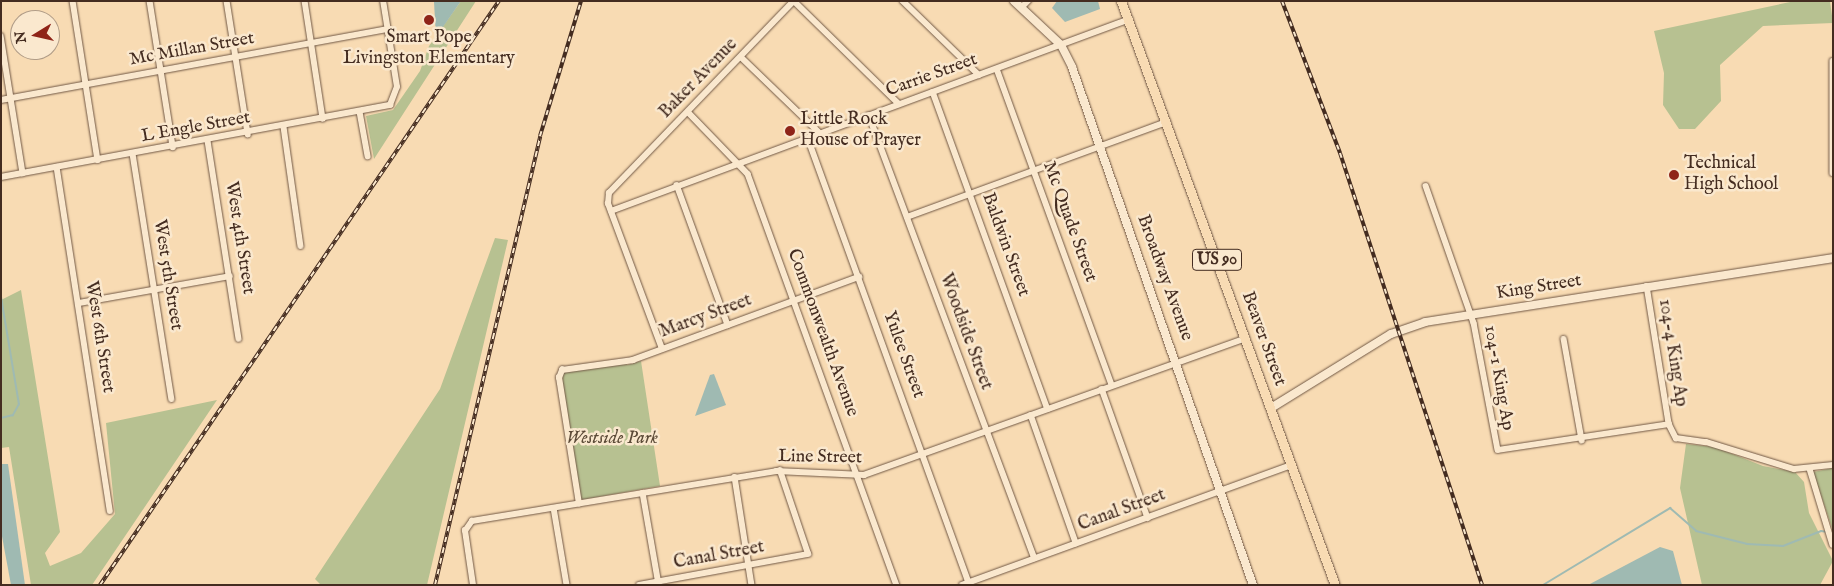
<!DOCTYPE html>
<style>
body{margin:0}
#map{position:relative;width:1834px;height:586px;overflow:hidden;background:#f8dbb3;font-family:"IM FELL English",serif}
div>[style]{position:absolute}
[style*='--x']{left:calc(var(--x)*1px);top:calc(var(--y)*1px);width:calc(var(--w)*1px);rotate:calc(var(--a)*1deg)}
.green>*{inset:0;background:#b7c191}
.water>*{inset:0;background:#9fbab2}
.stream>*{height:2px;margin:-1px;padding:0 1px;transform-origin:1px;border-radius:1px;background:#9fbab2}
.roads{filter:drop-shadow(0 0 1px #715845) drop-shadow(0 0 1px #715845)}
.street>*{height:5.5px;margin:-2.75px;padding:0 2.75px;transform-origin:2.75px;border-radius:2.75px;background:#fae8ce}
.secondary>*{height:8px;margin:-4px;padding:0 4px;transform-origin:4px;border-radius:4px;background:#fae8ce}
.primary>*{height:9px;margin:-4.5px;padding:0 4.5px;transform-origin:4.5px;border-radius:4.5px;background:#f8dbb3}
.rail>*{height:4px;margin-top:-2px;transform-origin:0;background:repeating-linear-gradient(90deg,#fae8ce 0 5.5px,#442c20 0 11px);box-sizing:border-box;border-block:1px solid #442c20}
.dots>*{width:14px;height:14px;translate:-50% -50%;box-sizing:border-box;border:2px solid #fae8ce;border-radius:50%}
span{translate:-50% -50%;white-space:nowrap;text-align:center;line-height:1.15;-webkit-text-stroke:5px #fae8ce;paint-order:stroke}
.shield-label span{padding:1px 4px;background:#fae8ce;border:1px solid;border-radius:4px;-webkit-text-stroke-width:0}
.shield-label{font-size:16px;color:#442c20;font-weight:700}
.poi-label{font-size:18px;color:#442c20}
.left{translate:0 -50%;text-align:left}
.street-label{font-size:18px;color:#442c20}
.park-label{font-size:18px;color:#5b4a37;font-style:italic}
.frame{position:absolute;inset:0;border:2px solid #442c20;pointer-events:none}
.north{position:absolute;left:10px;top:10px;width:50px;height:50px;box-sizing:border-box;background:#fae8ce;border:1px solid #b19d88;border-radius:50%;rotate:261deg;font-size:14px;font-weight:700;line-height:20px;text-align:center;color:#442c20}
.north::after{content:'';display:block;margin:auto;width:18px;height:22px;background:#8f2418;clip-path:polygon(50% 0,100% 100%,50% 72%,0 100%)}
</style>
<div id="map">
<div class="green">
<div style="clip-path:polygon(461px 1px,476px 1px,374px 159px,366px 116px,393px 110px,420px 71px,429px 46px)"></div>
<div style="clip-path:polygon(1795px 1px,1830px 1px,1833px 23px,1763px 26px,1720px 65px,1721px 101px,1695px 129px,1679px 129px,1663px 105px,1664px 73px,1654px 31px)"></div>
<div style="clip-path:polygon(495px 238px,508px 240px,427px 585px,321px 585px,315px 579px,440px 389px)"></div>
<div style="clip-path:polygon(21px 290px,60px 532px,45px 553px,50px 566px,81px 553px,115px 514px,106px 423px,217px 400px,92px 585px,31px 585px,9px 447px,1px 448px,1px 300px)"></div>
<div style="clip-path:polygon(625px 359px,627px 365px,641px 361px,660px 486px,581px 500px,560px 367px)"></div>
<div style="clip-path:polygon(1686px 444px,1715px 447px,1763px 466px,1795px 472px,1804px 482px,1809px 513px,1833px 561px,1820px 585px,1702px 585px,1680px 488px)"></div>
<div style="clip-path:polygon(1833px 468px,1833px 531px,1813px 472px)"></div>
</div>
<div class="water">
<div style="clip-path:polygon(461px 1px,436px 37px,434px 2px)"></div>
<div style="clip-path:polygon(1057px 1px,1098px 1px,1100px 9px,1065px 22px,1052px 8px)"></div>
<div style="clip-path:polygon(714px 374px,726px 405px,695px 416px,710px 375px)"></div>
<div style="clip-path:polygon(1px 464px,8px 464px,25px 585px,11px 585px,1px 531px)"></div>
<div style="clip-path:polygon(1660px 547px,1673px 551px,1682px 585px,1588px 585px)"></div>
</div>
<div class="stream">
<div style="--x:1;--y:297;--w:109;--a:80.5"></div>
<div style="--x:19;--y:404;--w:13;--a:119"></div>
<div style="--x:13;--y:415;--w:12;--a:166"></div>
<div style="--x:1543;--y:585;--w:149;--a:-31.2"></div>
<div style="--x:1670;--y:508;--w:35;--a:41"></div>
<div style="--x:1696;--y:531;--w:53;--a:14.3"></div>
<div style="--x:1747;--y:544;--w:36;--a:3"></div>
<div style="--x:1783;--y:546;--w:41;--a:-21.5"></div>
<div style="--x:1821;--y:531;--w:12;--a:9"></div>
</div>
<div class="roads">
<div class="street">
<div style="--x:73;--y:1;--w:161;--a:81.1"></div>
<div style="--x:150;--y:1;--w:148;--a:81"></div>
<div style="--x:227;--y:1;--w:135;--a:81"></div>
<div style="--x:305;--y:1;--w:119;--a:81.3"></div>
<div style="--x:794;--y:1;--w:147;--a:44.4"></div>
<div style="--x:903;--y:1;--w:106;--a:44.2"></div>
<div style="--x:1021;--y:8;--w:10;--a:-45"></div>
<div style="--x:1;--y:36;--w:139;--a:80.9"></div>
<div style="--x:741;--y:57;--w:110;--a:43.9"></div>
<div style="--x:1833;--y:61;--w:112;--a:90"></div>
<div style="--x:997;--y:69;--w:336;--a:70"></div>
<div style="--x:933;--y:92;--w:337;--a:70.1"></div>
<div style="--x:1;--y:100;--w:392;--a:-10.4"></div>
<div style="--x:360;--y:112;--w:45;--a:79.7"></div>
<div style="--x:688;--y:112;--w:86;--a:45.9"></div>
<div style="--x:748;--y:174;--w:437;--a:70.1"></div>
<div style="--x:869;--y:115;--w:473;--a:69.5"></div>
<div style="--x:284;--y:127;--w:120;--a:81.9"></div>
<div style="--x:808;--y:138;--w:472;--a:70.1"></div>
<div style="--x:208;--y:141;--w:200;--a:81.1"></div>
<div style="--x:133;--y:154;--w:248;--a:81"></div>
<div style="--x:57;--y:167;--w:348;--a:81.2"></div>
<div style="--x:1;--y:177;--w:396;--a:-10.5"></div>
<div style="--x:390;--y:105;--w:19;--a:-69"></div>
<div style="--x:397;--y:87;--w:87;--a:-99.2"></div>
<div style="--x:677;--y:185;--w:149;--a:70"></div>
<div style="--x:1426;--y:186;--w:145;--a:70.7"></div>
<div style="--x:1474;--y:323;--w:129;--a:79.3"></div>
<div style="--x:1498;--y:450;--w:173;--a:-8.6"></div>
<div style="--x:611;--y:211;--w:553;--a:-20.3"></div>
<div style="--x:907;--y:217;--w:277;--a:-20.1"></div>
<div style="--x:1647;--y:286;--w:140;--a:80.9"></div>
<div style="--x:1669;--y:424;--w:16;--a:63"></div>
<div style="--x:1676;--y:438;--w:30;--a:8"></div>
<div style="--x:1706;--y:442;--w:92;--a:17.1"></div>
<div style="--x:1794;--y:469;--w:39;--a:-6"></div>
<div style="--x:79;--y:303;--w:153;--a:-10.1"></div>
<div style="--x:1564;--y:339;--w:103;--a:79.9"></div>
<div style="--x:662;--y:349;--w:155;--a:-110.4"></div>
<div style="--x:608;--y:204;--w:11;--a:-85"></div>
<div style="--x:609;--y:193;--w:267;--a:-46.1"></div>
<div style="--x:1102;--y:389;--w:137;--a:70.4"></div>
<div style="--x:1031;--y:415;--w:136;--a:70.6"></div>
<div style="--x:1810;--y:469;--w:79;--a:73.2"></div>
<div style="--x:735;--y:477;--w:109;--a:81.1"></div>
<div style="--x:643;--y:493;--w:93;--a:80.1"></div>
<div style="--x:579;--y:504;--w:128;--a:-99"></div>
<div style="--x:559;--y:378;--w:9;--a:-69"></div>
<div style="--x:562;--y:370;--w:72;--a:-8"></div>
<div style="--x:633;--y:360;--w:241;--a:-20.2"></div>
<div style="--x:554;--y:508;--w:78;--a:80.4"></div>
<div style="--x:473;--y:585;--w:55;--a:-98.4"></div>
<div style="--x:465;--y:531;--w:12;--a:-55"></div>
<div style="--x:472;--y:521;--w:308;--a:-9.3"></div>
<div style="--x:776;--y:471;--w:88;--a:2.6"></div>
<div style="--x:864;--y:475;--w:406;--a:-19.7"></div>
<div style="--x:639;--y:585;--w:172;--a:-10.4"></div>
<div style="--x:808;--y:554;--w:88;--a:-108.6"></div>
<div style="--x:962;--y:585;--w:350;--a:-20"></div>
</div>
<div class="secondary">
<div style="--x:1014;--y:1;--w:64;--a:43.1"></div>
<div style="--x:1061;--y:45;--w:25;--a:63"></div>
<div style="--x:1072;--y:67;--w:549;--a:70.74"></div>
<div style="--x:1271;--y:408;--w:141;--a:-31.7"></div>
<div style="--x:1391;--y:334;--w:36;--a:-19"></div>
<div style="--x:1425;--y:322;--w:413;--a:-8.9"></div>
</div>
<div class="primary">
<div style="--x:1121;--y:1;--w:622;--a:69.88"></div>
</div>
</div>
<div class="rail">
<div style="--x:1282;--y:1;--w:163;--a:69.1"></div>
<div style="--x:1340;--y:153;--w:455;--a:71.8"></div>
<div style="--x:100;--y:585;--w:707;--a:-55.66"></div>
<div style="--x:435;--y:585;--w:461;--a:-76.8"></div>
<div style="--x:540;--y:136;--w:141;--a:-73.1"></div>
</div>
<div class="dots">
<div style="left:429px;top:20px;background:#8f2418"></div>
<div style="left:790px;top:131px;background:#8f2418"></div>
<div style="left:1674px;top:175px;background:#8f2418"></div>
</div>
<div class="shield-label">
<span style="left:1217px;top:260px">US 90</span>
</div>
<div class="poi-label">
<span style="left:429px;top:49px">Smart Pope<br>Livingston Elementary</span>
<span class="left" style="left:800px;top:131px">Little Rock<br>House of Prayer</span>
<span class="left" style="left:1684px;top:175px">Technical<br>High School</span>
</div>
<div class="street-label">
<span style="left:192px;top:50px;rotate:-10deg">Mc Millan Street</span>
<span style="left:932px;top:76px;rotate:-20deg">Carrie Street</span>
<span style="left:699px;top:79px;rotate:-46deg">Baker Avenue</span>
<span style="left:196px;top:128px;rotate:-10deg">L Engle Street</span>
<span style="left:1069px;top:222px;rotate:70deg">Mc Quade Street</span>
<span style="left:239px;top:238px;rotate:81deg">West 4th Street</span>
<span style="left:1005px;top:245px;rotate:70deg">Baldwin Street</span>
<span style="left:167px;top:275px;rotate:81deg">West 5th Street</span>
<span style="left:1164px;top:278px;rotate:70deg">Broadway Avenue</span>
<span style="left:1539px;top:288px;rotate:-9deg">King Street</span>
<span style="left:706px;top:317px;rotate:-20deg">Marcy Street</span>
<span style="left:965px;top:332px;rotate:70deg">Woodside Street</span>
<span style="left:822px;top:333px;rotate:70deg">Commonwealth Avenue</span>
<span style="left:99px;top:337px;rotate:81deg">West 6th Street</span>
<span style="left:1263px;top:339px;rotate:70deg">Beaver Street</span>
<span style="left:1672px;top:353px;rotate:81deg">104-4 King Ap</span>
<span style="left:903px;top:355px;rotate:70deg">Yulee Street</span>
<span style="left:1498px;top:378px;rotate:80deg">104-1 King Ap</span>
<span style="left:820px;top:458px;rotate:1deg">Line Street</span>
<span style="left:1122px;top:511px;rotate:-20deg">Canal Street</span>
<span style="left:719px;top:556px;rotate:-10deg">Canal Street</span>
</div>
<div class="park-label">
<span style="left:612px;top:439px">Westside Park</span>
</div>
<div class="frame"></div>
<div class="north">N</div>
</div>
